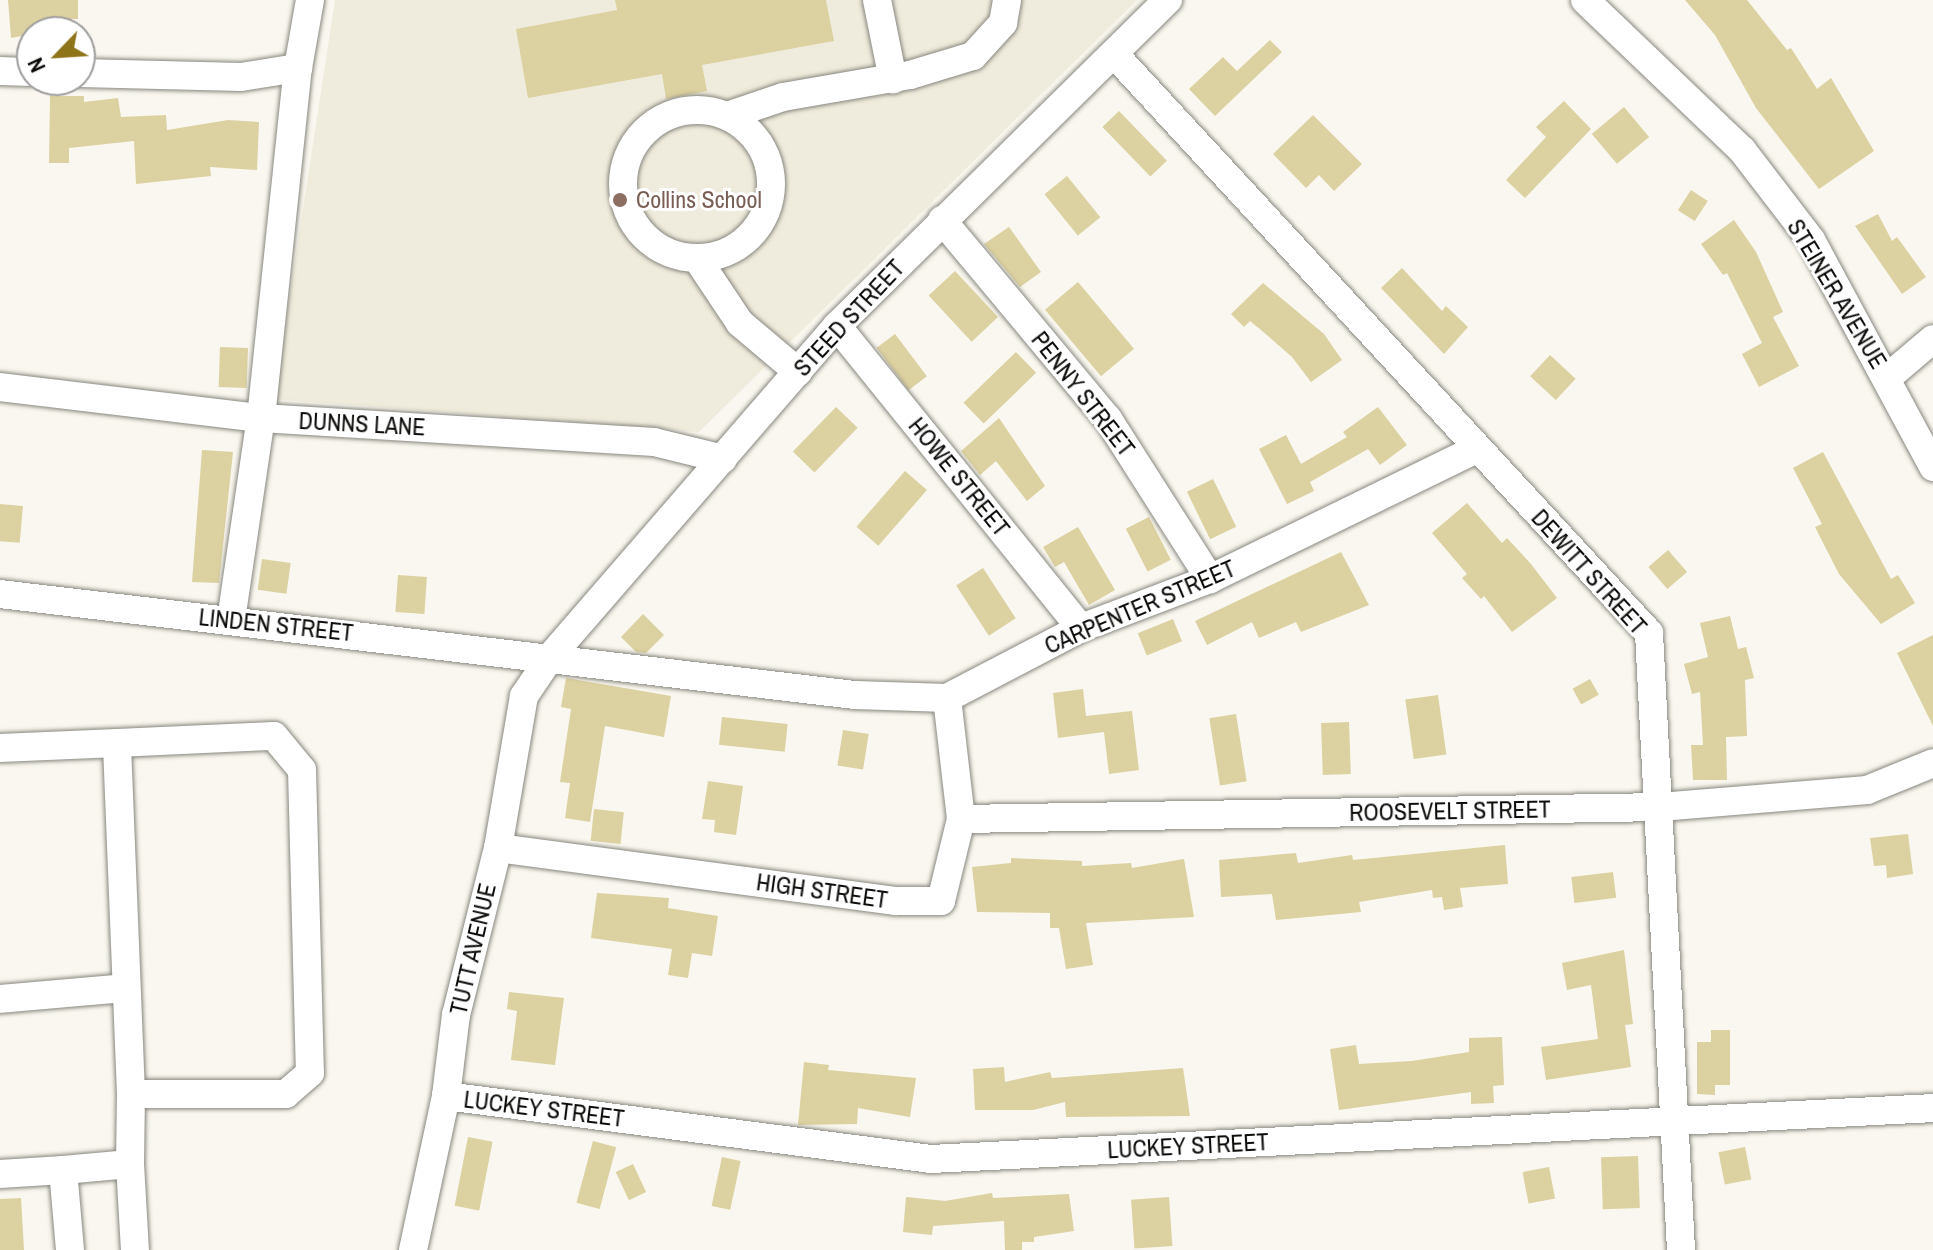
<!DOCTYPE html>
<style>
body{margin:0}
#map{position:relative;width:1933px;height:1250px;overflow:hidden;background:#f9f7ef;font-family:"Archivo Narrow",sans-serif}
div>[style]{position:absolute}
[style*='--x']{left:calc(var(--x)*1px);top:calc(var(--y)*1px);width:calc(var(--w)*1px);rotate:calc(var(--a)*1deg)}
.built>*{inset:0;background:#f0ecdd}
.building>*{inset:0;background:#dcd1a0;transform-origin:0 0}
.roads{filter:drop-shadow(0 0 2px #88877f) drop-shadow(0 0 2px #88877f)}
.minor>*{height:28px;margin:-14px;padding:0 14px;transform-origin:14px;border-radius:14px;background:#fff}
.minor>.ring{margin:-14px;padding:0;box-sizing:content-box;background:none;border:28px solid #fff;border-radius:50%}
.dots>*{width:22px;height:22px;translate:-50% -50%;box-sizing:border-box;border:4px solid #fff;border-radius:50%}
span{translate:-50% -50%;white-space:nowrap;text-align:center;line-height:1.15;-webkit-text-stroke:6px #fff;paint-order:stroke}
.education-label{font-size:24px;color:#785e54}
.left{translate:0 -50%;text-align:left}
.street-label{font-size:24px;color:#0e0d0b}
.north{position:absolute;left:16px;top:16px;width:80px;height:80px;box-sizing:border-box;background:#fff;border:2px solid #9f9e9d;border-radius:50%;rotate:245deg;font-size:22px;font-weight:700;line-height:32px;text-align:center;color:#0e0d0b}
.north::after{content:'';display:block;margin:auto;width:28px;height:36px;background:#8e7418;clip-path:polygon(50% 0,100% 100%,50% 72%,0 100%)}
</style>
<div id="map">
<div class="built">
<div style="clip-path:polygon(335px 0,1137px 0,699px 432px,274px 399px)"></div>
</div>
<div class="building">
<div style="clip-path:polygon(8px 0,78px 0,78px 19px,42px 19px,43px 32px,11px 38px)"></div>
<div style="clip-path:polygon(615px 0,826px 0,834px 41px,702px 65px,707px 91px,666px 99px,662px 74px,528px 98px,516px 29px,617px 10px)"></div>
<div style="clip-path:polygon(1685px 0,1747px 0,1787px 50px,1791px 48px,1817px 89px,1831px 78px,1874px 151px,1819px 189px,1756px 108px,1715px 35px)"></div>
<div style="clip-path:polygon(1270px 40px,1282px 52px,1215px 116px,1189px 89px,1223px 57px,1237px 71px)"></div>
<div style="clip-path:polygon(50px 96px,84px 96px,84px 102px,118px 98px,121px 117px,166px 115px,167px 130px,228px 120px,259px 122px,257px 170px,210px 167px,211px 176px,136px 184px,134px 141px,69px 148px,69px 163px,49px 163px)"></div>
<div style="clip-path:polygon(1564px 101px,1591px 129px,1525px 198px,1506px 180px,1546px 137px,1536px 127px)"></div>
<div style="left:1624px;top:107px;width:39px;height:42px;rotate:50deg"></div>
<div style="left:1119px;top:111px;width:69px;height:23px;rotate:46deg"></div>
<div style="clip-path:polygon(1313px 115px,1362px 164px,1334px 191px,1319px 175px,1306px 188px,1273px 154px)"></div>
<div style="left:1067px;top:176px;width:53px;height:29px;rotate:51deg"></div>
<div style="left:1691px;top:190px;width:20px;height:24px;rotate:33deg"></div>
<div style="clip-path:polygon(1878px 214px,1892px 241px,1897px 237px,1926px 277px,1902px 294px,1855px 226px)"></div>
<div style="clip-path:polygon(1734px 220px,1756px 252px,1783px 312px,1773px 317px,1799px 366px,1759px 387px,1742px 354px,1762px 343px,1727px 273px,1723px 275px,1701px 244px)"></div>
<div style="clip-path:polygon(1009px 227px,1041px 272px,1020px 287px,984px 244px)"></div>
<div style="clip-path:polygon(1402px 268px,1442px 311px,1446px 306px,1468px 327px,1444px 354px,1381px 288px)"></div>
<div style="left:955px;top:271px;width:63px;height:36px;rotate:47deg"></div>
<div style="left:1078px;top:282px;width:87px;height:43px;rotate:50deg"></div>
<div style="clip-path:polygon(1263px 283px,1324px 334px,1342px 360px,1311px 382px,1292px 357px,1261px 330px,1250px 321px,1244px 327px,1231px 314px)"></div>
<div style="left:895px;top:334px;width:53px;height:23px;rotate:53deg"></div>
<div style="left:220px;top:347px;width:28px;height:40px;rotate:2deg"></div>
<div style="left:1016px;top:352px;width:29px;height:73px;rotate:46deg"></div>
<div style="left:1550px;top:355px;width:35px;height:29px;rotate:43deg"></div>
<div style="left:836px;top:407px;width:30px;height:62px;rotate:44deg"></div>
<div style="clip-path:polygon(1378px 407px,1407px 445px,1380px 465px,1368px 449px,1310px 482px,1314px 491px,1287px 504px,1259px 449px,1286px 435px,1301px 464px,1347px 437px,1343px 432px)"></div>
<div style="clip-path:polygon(999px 418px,1045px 486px,1027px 501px,996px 461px,980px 475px,961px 451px)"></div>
<div style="clip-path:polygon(202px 450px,233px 452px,219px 583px,192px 582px)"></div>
<div style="clip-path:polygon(1823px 452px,1891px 579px,1898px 575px,1915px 603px,1881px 624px,1839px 574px,1815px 527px,1822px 524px,1793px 468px)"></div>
<div style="left:905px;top:471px;width:29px;height:74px;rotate:41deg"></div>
<div style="left:1213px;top:479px;width:53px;height:29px;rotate:64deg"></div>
<div style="clip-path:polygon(1467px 503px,1502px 543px,1507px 538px,1531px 564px,1557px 598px,1512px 632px,1484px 596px,1481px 599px,1462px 578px,1467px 574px,1432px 533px)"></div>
<div style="left:0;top:504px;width:23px;height:37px;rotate:5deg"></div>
<div style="left:1149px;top:517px;width:48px;height:26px;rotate:63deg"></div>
<div style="clip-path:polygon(1078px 527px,1115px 590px,1089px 605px,1064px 562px,1055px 567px,1043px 547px)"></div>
<div style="left:1668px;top:550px;width:29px;height:26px;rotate:49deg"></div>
<div style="clip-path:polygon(1341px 552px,1369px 605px,1301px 632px,1296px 622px,1259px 638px,1252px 622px,1207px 645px,1195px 621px)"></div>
<div style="left:262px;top:559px;width:29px;height:31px;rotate:8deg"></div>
<div style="left:983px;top:568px;width:60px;height:32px;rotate:57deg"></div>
<div style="left:398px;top:575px;width:29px;height:37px;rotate:4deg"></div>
<div style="clip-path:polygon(643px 614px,664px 635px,646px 653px,636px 652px,621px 637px)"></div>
<div style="clip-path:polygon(1730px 616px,1738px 649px,1746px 647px,1754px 678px,1745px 680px,1747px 736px,1726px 737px,1727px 780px,1693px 780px,1691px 745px,1703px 745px,1700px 692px,1692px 694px,1684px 664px,1708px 657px,1700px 623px)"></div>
<div style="left:1173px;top:619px;width:24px;height:38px;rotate:68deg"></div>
<div style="clip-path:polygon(1933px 635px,1933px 726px,1897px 653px)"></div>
<div style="clip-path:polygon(566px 678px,671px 696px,664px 737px,605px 726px,590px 822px,565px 818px,570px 783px,560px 782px,571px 709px,561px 707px)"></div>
<div style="left:1590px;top:679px;width:18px;height:20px;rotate:61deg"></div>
<div style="clip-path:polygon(1083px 689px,1086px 716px,1132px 711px,1139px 770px,1109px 774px,1104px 732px,1058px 738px,1053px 693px)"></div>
<div style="left:1438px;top:695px;width:60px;height:33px;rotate:82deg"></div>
<div style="left:1236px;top:714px;width:68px;height:27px;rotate:81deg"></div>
<div style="left:722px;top:717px;width:66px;height:28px;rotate:6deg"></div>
<div style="left:1349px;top:722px;width:52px;height:28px;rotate:88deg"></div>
<div style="left:843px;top:730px;width:26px;height:36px;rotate:9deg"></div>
<div style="clip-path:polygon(708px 781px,743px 786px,736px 835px,714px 832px,715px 820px,702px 819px)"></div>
<div style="left:594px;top:809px;width:30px;height:32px;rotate:6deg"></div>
<div style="clip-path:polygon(1908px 834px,1913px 874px,1887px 878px,1886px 865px,1874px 866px,1870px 838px)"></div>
<div style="clip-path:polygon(1505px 845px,1508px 884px,1460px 888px,1463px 907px,1444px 910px,1442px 897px,1433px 898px,1432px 890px,1359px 902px,1361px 912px,1276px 920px,1272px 894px,1221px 897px,1219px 860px,1296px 853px,1298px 863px,1352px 855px,1353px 860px)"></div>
<div style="clip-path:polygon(1011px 858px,1082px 861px,1082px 866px,1131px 863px,1132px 868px,1184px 859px,1194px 917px,1086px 923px,1093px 965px,1066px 969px,1059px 928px,1050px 928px,1050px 913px,977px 912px,972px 867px,1011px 863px)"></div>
<div style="left:1613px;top:872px;width:26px;height:42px;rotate:83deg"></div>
<div style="clip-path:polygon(597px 893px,669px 898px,668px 908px,718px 916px,712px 956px,692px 953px,688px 978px,668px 975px,672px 949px,591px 938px)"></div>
<div style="clip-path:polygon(1624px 950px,1633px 1024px,1625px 1025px,1631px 1067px,1546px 1080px,1541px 1047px,1598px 1039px,1591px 985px,1567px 990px,1562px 963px)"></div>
<div style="clip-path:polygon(509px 992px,564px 998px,555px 1065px,511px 1060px,517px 1011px,507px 1009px)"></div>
<div style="clip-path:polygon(1711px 1030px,1730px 1030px,1730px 1085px,1715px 1085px,1715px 1095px,1697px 1094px,1697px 1042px,1711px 1042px)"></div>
<div style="clip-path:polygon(1502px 1037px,1504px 1085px,1493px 1086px,1494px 1103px,1471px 1104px,1471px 1092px,1339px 1110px,1330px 1049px,1356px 1045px,1359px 1064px,1412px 1061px,1469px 1052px,1469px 1038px)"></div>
<div style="clip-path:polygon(804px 1062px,829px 1065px,828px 1070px,916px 1078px,910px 1117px,858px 1108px,857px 1124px,798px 1125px)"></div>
<div style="clip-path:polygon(1004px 1067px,1005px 1082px,1050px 1072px,1052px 1078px,1183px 1068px,1190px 1116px,1066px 1117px,1065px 1102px,1033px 1110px,975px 1110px,973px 1069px)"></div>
<div style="left:468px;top:1137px;width:25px;height:70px;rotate:11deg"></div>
<div style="left:593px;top:1141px;width:24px;height:64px;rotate:15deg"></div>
<div style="left:1745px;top:1147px;width:33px;height:27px;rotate:79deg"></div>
<div style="left:1638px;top:1156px;width:52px;height:37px;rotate:88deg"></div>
<div style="left:722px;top:1157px;width:19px;height:50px;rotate:12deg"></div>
<div style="left:633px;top:1164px;width:31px;height:19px;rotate:65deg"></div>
<div style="left:1549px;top:1167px;width:32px;height:27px;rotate:79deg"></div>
<div style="clip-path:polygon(992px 1193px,993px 1198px,1069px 1194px,1074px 1231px,1034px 1237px,1034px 1242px,1022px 1242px,1022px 1250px,1005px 1250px,1004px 1221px,933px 1226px,932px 1235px,903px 1232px,906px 1197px,945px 1201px)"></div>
<div style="left:1169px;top:1197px;width:49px;height:38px;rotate:86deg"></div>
<div style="clip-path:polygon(21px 1198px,24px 1250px,0 1250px,0 1199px)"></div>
</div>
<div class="roads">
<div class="minor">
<div style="--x:877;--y:0;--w:81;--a:78.6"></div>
<div style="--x:1585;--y:0;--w:217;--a:43.7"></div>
<div style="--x:1742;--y:150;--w:113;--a:52.5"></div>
<div style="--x:1811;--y:240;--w:258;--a:61.7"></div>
<div style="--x:1115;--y:55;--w:787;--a:47.27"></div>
<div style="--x:1649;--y:633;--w:618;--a:87.03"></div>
<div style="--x:0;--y:71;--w:32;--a:2"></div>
<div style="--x:80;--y:73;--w:161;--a:1.4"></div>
<div style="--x:241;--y:77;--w:58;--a:-9"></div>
<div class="ring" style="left:623px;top:110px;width:120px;height:120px"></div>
<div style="--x:730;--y:115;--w:56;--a:-18.8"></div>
<div style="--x:783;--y:97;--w:129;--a:-9.8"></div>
<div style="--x:910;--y:75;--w:66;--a:-16.8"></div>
<div style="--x:973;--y:56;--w:45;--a:-47.7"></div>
<div style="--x:1003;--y:23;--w:23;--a:-80"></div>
<div style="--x:942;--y:220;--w:259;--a:50.2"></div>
<div style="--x:1108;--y:419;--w:190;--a:57.5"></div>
<div style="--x:698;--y:260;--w:76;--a:56.3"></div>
<div style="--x:740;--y:323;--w:76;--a:40.2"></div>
<div style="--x:837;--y:326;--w:388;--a:51.1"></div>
<div style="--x:1887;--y:378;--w:60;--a:-40.3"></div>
<div style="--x:0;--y:387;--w:263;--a:6.8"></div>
<div style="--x:261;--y:418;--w:394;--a:3.5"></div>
<div style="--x:654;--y:442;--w:71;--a:13.8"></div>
<div style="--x:0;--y:594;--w:861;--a:6.74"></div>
<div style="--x:855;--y:695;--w:92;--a:1.9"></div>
<div style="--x:947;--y:698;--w:151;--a:-27.6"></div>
<div style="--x:1081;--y:628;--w:138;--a:-20.8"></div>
<div style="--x:1210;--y:579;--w:297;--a:-26"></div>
<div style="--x:231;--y:620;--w:204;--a:-81.6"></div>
<div style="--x:261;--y:418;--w:352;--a:-84"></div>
<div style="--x:298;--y:68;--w:69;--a:-80"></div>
<div style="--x:0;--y:748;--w:117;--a:-2.4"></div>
<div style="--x:117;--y:743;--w:157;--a:-2.6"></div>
<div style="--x:274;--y:736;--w:44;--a:50.5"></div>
<div style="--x:302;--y:770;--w:303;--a:88.5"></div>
<div style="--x:310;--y:1073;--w:32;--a:139"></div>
<div style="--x:286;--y:1094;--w:155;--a:180"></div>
<div style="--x:131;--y:1094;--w:351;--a:-92.3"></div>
<div style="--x:961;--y:819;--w:699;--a:-0.98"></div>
<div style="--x:1660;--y:807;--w:208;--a:-4.7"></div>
<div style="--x:1867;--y:790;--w:71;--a:-22.2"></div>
<div style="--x:498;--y:848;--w:402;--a:7.6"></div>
<div style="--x:896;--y:901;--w:45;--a:0"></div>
<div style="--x:941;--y:901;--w:84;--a:-76.3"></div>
<div style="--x:961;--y:819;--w:122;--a:-96.6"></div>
<div style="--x:0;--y:999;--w:125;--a:-5"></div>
<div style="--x:446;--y:1096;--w:489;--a:7.4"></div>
<div style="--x:931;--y:1159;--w:1003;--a:-2.91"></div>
<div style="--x:130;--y:1164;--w:70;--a:-89.2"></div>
<div style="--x:63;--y:1170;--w:67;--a:-5.1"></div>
<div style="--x:130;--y:1164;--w:86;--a:86.7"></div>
<div style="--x:0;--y:1174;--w:63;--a:-3.6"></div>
<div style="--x:63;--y:1170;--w:80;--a:85"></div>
<div style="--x:413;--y:1250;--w:157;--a:-77.9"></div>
<div style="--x:446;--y:1096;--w:82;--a:-83"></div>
<div style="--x:456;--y:1015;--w:172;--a:-75.9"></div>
<div style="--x:498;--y:848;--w:154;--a:-80.3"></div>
<div style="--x:524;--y:696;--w:48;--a:-56"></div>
<div style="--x:551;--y:656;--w:437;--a:-49.1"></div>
<div style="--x:837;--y:326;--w:465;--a:-44.6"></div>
</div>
</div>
<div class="dots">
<div style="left:620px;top:200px;background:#8d6e63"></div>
</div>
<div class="education-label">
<span class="left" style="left:636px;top:200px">Collins School</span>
</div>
<div class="street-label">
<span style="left:1837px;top:294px;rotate:59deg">STEINER AVENUE</span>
<span style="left:849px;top:318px;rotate:-47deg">STEED STREET</span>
<span style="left:1083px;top:394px;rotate:52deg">PENNY STREET</span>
<span style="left:362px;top:424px;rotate:3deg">DUNNS LANE</span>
<span style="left:959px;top:477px;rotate:51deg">HOWE STREET</span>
<span style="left:1589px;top:572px;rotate:48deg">DEWITT STREET</span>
<span style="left:1140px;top:607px;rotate:-23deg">CARPENTER STREET</span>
<span style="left:276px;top:625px;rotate:6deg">LINDEN STREET</span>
<span style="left:1450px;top:811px;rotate:-1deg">ROOSEVELT STREET</span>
<span style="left:822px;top:891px;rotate:8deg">HIGH STREET</span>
<span style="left:473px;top:949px;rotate:-77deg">TUTT AVENUE</span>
<span style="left:544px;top:1109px;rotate:7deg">LUCKEY STREET</span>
<span style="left:1188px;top:1146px;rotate:-3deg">LUCKEY STREET</span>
</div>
<div class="north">N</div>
</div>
